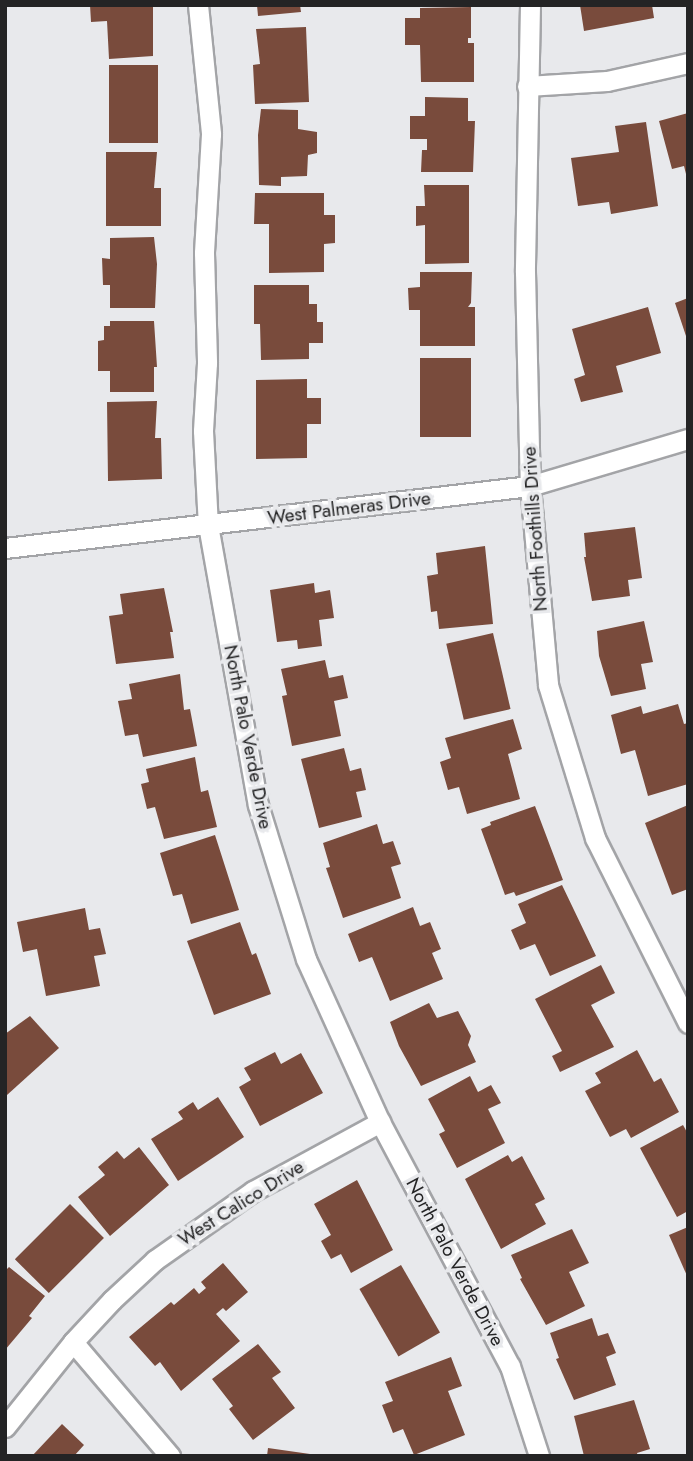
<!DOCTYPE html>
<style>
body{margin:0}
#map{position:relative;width:693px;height:1461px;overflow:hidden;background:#e8e9ec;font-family:Jost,sans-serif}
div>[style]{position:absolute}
.building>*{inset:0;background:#794b3c;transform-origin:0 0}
.roads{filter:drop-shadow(2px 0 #a3a4a7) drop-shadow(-2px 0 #a3a4a7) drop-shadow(0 2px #a3a4a7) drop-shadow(0 -2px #a3a4a7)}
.minor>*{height:19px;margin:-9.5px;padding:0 9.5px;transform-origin:9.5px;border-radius:9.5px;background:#fff}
span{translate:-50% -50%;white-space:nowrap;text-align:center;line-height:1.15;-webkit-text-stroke:7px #e8e9ec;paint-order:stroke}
.street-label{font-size:19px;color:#242425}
.frame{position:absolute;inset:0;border:7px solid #242425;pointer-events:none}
</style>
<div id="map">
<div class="building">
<div style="clip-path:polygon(90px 5px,153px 5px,153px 56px,109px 59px,107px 21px,91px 22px)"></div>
<div style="clip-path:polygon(257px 5px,300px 5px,301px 12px,258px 16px)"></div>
<div style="clip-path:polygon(580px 5px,652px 5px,654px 18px,584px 31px)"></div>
<div style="clip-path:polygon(471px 7px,471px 38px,468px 38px,468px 43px,474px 43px,474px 82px,421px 82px,420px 45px,405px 45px,405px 18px,420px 18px,420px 8px)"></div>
<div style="clip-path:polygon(306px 27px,309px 102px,255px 104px,253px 65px,260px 64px,256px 29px)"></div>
<div style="left:109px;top:65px;width:49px;height:78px"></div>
<div style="clip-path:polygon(425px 97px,468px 98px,468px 121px,475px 121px,473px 172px,421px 172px,422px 150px,427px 150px,427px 139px,410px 139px,410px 116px,425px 116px)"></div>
<div style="clip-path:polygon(261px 109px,298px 110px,298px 129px,317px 132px,317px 153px,308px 155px,307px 176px,281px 177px,281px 186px,259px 185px,258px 135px)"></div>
<div style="clip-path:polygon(688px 113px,688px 178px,687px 178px,684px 166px,672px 169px,659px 121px)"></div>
<div style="clip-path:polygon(646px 122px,658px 206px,611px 214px,609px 202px,578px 206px,571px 158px,619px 152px,615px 126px)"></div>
<div style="clip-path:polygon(106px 152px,157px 152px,154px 188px,161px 188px,161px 226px,106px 226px)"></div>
<div style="clip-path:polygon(424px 185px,469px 185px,469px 263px,425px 264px,425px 225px,416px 226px,416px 206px,425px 206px)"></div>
<div style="clip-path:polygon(255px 193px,324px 193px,324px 215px,335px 215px,335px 243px,324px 244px,324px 272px,269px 273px,269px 224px,254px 224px)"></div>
<div style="clip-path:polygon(154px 237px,157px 264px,155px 308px,110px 308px,110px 285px,103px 285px,102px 258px,110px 259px,110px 238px)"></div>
<div style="clip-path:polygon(420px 272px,472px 272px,471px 303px,468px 307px,475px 307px,475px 346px,420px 346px,420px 310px,409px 310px,408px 288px,420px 287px)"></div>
<div style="clip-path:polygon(254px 285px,309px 285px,309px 304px,317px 304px,317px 322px,323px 322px,323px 343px,309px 343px,309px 359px,261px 360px,260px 324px,254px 324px)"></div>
<div style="clip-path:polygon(688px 298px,688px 339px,687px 339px,675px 303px)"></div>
<div style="clip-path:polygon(648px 307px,661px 353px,616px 366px,623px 392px,581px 402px,574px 379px,585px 375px,572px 329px)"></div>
<div style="clip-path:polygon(110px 321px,154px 321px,157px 367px,154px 367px,154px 392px,110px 392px,110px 371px,98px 371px,98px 341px,104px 340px,104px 326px,110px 326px)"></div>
<div style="left:420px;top:358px;width:51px;height:79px"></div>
<div style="clip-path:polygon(307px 379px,307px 398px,321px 398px,321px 424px,307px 424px,307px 458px,256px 459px,256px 380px)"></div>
<div style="clip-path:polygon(157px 401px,155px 438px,161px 438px,162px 479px,108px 481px,107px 402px)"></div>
<div style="clip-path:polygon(635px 527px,642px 578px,628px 580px,630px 596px,592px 601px,584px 557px,586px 557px,584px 533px)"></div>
<div style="clip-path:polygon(485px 546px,493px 624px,439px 629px,437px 611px,431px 612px,427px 576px,438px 574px,436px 553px)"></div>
<div style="clip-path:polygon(314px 583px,315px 593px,330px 590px,334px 618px,319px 620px,322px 646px,298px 649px,297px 640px,277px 642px,270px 590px)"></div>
<div style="clip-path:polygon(164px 588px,173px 632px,170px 632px,174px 658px,116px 664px,109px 616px,123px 614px,120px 594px)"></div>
<div style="clip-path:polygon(644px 621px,653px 662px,641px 664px,646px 689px,611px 696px,599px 656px,597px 631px)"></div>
<div style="left:493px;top:633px;width:78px;height:48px;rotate:77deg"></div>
<div style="clip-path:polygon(325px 660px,329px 678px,343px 675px,348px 698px,334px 701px,341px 736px,292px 746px,282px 696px,287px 695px,281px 669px)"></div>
<div style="clip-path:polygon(180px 674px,184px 710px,190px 709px,197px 746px,143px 757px,138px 734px,125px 736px,118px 701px,132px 699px,129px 684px)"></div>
<div style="clip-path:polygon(678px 704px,684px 724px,688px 723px,688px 784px,648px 796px,635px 750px,621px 754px,611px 715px,641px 706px,643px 714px)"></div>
<div style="clip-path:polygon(513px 719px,522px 749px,508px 754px,520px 799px,467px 814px,459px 787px,448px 790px,440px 762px,451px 758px,445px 738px)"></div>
<div style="clip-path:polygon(344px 748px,350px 771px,361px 768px,366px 790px,356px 792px,362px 817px,319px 828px,301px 759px)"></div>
<div style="clip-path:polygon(195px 757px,201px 792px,208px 790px,217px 827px,164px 839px,155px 807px,147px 809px,141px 784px,149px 782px,146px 769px)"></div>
<div style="clip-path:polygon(688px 805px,688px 889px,672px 895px,645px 823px)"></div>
<div style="clip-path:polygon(535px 806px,563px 880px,516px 896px,514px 892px,505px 895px,481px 829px,491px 825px,490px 822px)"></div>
<div style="clip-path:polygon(377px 824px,383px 844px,393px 841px,401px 864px,391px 867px,401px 898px,343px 918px,326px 868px,330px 867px,323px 843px)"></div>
<div style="clip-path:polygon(215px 835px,239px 910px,191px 924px,182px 894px,173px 896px,160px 853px)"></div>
<div style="clip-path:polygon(562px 885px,596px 956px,550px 976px,535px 944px,520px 950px,511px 930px,526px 923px,518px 904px)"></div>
<div style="clip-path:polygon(413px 907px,420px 926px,430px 922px,441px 949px,432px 953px,443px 979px,390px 1001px,372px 957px,359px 962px,348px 934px)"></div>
<div style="clip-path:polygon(85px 908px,89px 930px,100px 928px,106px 954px,94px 956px,100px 986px,46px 996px,37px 949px,23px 952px,17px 922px)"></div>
<div style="clip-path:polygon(240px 922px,252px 955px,256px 953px,271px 994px,214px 1015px,187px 941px)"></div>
<div style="clip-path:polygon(601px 965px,615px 993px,591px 1005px,614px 1047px,560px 1072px,552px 1056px,562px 1051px,535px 999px)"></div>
<div style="clip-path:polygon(429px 1003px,437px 1018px,458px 1011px,471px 1036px,468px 1045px,476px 1062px,421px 1086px,399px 1046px,390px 1022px)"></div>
<div style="clip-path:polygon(30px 1016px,59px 1048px,7px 1095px,5px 1034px)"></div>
<div style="clip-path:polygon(637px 1050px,654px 1082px,661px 1078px,679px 1112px,631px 1138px,626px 1129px,610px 1137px,585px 1091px,601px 1083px,595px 1073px)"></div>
<div style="clip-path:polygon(275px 1052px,281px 1064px,301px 1053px,323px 1093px,260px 1126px,239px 1087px,251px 1080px,244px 1068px)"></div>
<div style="clip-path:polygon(470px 1076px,478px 1092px,491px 1085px,501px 1103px,488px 1109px,505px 1143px,457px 1168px,439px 1134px,445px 1131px,428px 1099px)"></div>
<div style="clip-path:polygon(218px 1097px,244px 1137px,178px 1181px,151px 1139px,183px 1119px,178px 1112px,193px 1102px,198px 1110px)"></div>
<div style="clip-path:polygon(683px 1125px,688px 1134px,688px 1211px,677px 1217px,640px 1148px)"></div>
<div style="clip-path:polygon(139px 1147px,169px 1185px,110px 1236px,78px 1197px,105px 1175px,98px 1167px,117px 1151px,124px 1159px)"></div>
<div style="clip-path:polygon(508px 1155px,512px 1162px,522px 1156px,545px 1199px,535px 1204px,546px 1224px,501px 1249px,465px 1179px)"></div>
<div style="clip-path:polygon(357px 1180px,393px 1250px,351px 1273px,341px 1254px,331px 1259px,321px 1241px,331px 1235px,314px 1204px)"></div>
<div style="left:70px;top:1204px;width:48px;height:78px;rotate:45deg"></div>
<div style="clip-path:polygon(688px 1227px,688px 1278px,669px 1235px)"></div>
<div style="clip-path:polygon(572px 1229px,589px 1263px,569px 1272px,585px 1306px,546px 1325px,520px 1279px,522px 1278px,511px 1255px)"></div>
<div style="clip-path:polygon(223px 1263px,248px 1292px,226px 1311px,223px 1308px,216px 1314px,240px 1341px,181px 1391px,160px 1362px,155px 1366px,129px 1337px,171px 1302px,174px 1305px,194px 1288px,199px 1294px,206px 1288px,201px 1282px)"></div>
<div style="left:401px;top:1265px;width:78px;height:48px;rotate:60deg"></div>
<div style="clip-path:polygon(9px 1267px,45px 1296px,29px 1316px,32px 1318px,5px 1350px,5px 1271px)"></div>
<div style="clip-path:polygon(592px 1318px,598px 1336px,608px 1333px,616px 1353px,606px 1357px,616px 1385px,574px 1400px,556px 1359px,559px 1358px,550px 1333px)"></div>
<div style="clip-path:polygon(258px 1344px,281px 1372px,272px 1378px,295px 1408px,253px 1440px,229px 1409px,233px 1406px,212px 1379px)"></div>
<div style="clip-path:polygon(451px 1357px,462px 1386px,448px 1391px,465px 1435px,414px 1455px,403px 1429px,393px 1433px,382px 1405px,393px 1401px,385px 1382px)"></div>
<div style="clip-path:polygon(634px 1400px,650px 1449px,637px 1453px,638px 1456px,584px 1456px,574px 1416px)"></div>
<div style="clip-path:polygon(62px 1424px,84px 1445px,74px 1456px,32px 1456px)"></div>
<div style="clip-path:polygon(268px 1448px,310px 1454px,309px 1456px,267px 1456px)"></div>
</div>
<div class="roads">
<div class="minor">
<div style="left:198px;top:5px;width:130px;rotate:84.2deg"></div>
<div style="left:211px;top:134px;width:119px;rotate:93.4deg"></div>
<div style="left:204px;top:253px;width:110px;rotate:88.4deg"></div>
<div style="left:207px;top:363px;width:68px;rotate:93.4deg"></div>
<div style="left:203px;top:431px;width:94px;rotate:87deg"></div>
<div style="left:208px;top:525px;width:284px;rotate:79.9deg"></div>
<div style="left:258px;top:805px;width:161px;rotate:72.7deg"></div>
<div style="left:306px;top:959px;width:179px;rotate:65.6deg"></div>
<div style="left:380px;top:1122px;width:276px;rotate:62deg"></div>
<div style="left:510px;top:1366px;width:95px;rotate:72.1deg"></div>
<div style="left:530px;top:5px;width:267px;rotate:91.1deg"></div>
<div style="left:525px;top:272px;width:214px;rotate:88.7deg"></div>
<div style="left:530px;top:486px;width:200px;rotate:84.8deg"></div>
<div style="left:548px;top:685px;width:160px;rotate:72.9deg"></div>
<div style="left:595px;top:838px;width:207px;rotate:63.3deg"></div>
<div style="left:527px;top:86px;width:80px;rotate:-3.6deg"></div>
<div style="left:607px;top:81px;width:83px;rotate:-12.5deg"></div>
<div style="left:5px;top:548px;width:529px;rotate:-6.74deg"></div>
<div style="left:530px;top:486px;width:165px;rotate:-16.6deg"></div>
<div style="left:73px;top:1342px;width:150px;rotate:49.6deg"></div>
<div style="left:5px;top:1427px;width:109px;rotate:-51.3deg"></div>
<div style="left:73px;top:1342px;width:57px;rotate:-47.1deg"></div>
<div style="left:112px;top:1300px;width:59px;rotate:-42.9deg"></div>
<div style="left:155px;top:1260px;width:120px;rotate:-35.1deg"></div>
<div style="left:253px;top:1191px;width:145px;rotate:-28.5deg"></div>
</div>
</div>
<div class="street-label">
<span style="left:349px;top:508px;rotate:-7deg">West Palmeras Drive</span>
<span style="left:535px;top:529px;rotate:-94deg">North Foothills Drive</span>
<span style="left:248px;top:737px;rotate:79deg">North Palo Verde Drive</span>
<span style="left:241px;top:1203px;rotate:-32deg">West Calico Drive</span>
<span style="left:455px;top:1262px;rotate:62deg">North Palo Verde Drive</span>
</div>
<div class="frame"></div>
</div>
